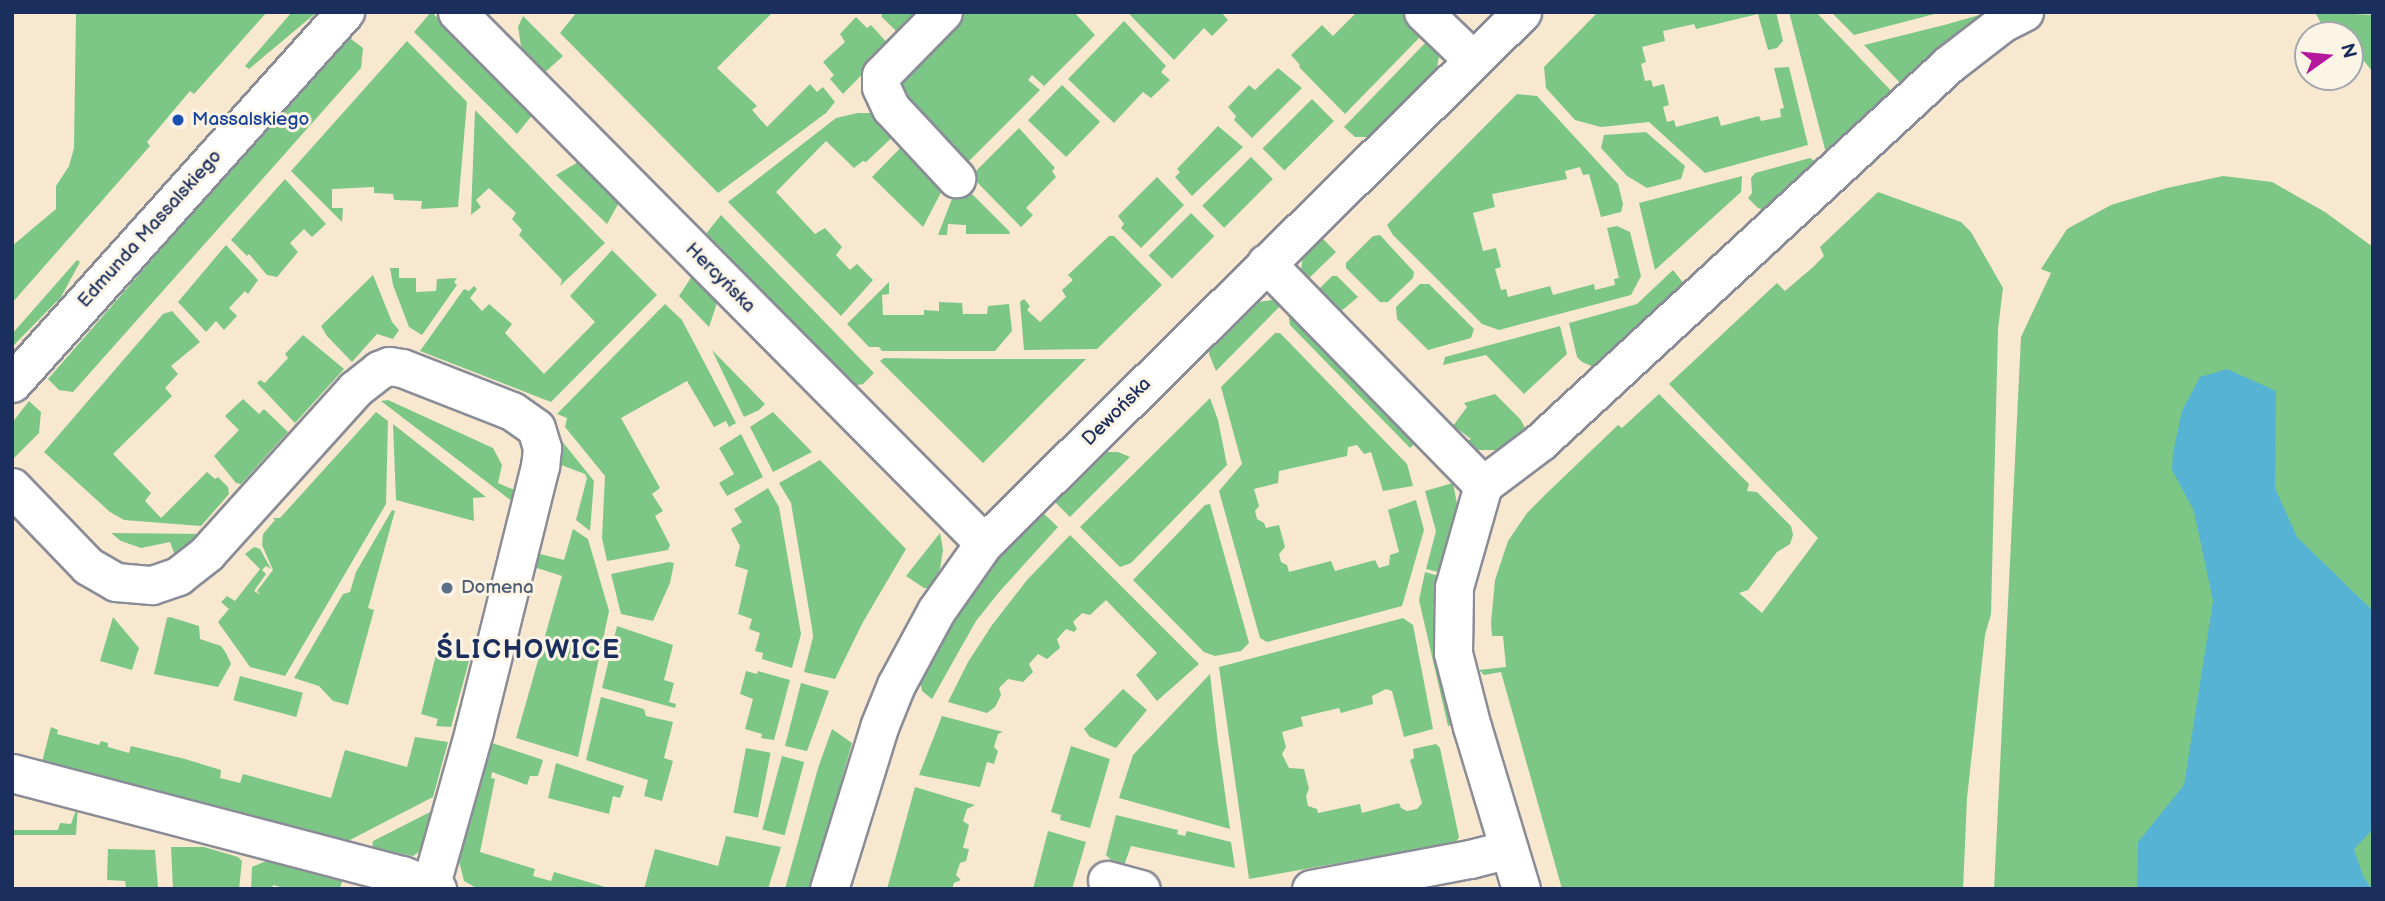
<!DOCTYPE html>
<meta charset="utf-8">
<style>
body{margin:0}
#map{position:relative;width:2385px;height:901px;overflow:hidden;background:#f8e8d0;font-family:"Balsamiq Sans",sans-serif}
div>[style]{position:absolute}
.green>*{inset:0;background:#7cc785;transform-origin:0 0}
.water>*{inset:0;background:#56b3d4}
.roads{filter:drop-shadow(2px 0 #8a8c97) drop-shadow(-2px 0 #8a8c97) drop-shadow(0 2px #8a8c97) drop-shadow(0 -2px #8a8c97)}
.minor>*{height:37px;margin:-18.5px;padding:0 18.5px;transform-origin:18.5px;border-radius:18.5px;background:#fff}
.dots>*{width:19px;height:19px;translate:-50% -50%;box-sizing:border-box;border:4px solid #fcf5e5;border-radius:50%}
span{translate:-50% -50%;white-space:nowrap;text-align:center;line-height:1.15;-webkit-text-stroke:6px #fcf5e5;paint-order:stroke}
.transit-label{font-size:19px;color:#164399}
.left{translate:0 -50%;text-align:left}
.street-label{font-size:19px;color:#1b2f5e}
.service-label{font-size:19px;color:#4e5e75}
.district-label{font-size:26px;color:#1b2f5e;font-weight:700;letter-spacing:2px}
.frame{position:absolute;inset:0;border:14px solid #1b2f5e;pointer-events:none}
.north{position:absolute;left:2294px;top:21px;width:70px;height:70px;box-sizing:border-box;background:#fcf5e5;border:2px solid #a2a6af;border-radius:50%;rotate:75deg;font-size:19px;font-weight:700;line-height:28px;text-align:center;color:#1b2f5e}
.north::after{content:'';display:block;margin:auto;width:24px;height:32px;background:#b5179e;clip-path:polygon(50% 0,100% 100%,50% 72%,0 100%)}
</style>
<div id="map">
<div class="green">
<div style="clip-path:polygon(76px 12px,267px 12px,194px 94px,190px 91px,147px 142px,150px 146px,12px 303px,12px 246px,56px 209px,56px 186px,69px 166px,74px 148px)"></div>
<div style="clip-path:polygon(292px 12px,317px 12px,249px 69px,245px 66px)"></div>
<div style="clip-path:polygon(431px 12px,458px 35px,534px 113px,517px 134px,414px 32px)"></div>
<div style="clip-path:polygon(577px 12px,773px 12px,717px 68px,757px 106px,752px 110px,767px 127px,810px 84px,817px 92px,823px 87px,835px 102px,826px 113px,718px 193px,560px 33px)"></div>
<div style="clip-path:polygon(884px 12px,924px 12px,901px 36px,881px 16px)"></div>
<div style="clip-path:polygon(962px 12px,1074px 12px,1095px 35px,1044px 86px,1032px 75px,1028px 80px,1040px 90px,966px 164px,916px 112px,901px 90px,902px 78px,913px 62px)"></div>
<div style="clip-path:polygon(1132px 12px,1221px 12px,1228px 20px,1212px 36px,1204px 28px,1174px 60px,1130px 15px)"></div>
<div style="clip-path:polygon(1357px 12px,1404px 12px,1421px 30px,1420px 37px,1345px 114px,1299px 67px,1300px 65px,1291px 55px,1322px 25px,1333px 36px)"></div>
<div style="clip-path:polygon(1598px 12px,1776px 12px,1783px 41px,1777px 48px,1768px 50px,1758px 14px,1696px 29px,1694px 24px,1663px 31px,1665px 41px,1642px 47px,1646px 62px,1641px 64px,1645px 81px,1651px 80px,1653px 87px,1664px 84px,1669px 105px,1663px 107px,1667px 122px,1674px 120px,1676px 127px,1718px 116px,1721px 126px,1759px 116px,1761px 121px,1781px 117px,1780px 109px,1784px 108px,1774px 68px,1789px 67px,1808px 145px,1705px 173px,1649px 122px,1601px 127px,1575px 120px,1546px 88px,1544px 67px)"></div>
<div style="clip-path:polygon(1789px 12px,1816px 12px,1897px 97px,1827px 157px)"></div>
<div style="clip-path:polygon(1831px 12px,1942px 12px,1854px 35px)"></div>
<div style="clip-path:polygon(2315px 12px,2373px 15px,2373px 72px,2350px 44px,2350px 35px,2342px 35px,2340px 29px,2332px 34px,2323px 27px)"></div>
<div style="clip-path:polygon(1986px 13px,1905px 88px,1864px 45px,1948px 24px)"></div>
<div style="clip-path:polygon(523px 16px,563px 56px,543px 74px,521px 46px,518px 27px)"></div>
<div style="clip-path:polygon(856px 17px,867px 28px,871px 25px,890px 46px,843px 94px,830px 79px,834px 75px,823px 62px,845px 42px,840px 34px)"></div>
<div style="clip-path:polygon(1124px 21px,1166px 66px,1161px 72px,1170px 80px,1151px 98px,1143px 92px,1114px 123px,1068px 79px)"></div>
<div style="clip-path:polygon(347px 36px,363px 48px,361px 68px,73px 392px,59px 390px,48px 379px)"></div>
<div style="clip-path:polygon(1429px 39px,1439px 57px,1437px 67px,1367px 137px,1355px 137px,1344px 127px)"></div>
<div style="clip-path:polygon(407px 41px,467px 102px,458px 207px,421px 209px,422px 201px,394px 200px,393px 194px,374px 193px,374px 187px,332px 189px,332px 208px,343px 208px,342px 222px,291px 171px)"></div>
<div style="clip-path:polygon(1278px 68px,1302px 88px,1252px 138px,1234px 120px,1236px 116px,1228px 107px,1249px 85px,1255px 90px)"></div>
<div style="left:1062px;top:85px;width:53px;height:49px;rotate:44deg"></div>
<div style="clip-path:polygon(1517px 94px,1537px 96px,1618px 184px,1623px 204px,1621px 212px,1601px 217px,1589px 174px,1583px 175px,1580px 167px,1565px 171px,1567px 179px,1492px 194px,1495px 207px,1473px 213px,1483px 251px,1496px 248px,1501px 267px,1495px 269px,1501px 290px,1506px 289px,1508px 297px,1550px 286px,1553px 295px,1594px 284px,1595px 290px,1615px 285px,1614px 279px,1619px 278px,1607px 228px,1617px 226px,1630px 232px,1641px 276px,1631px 295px,1499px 330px,1482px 324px,1393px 235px,1387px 225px)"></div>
<div style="left:1312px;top:99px;width:31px;height:70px;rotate:45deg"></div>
<div style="clip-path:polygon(475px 110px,605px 243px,560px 286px,562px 280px,519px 235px,522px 230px,512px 219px,516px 213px,489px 188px,476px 200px,481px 207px,471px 215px)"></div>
<div style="clip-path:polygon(858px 113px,875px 113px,900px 130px,866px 162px,863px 161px,854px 168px,826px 141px,776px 192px,815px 234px,825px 228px,842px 247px,836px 255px,850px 270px,857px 264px,873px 280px,841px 316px,728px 202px,836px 118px)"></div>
<div style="clip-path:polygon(1218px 126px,1243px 147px,1192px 196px,1175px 177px,1180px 172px,1177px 169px)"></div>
<div style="clip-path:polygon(1019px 128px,1055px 168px,1052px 171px,1056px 177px,1026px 208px,1033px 215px,1021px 227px,971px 176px)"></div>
<div style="clip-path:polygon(1646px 132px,1685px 166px,1681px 179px,1647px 188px,1627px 176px,1601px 148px,1604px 135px)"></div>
<div style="clip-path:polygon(908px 140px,947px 181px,923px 227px,872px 177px)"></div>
<div style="left:1251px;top:157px;width:31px;height:69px;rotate:45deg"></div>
<div style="clip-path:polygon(1810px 158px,1816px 162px,1768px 211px,1758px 208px,1748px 198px,1752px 193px,1751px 178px,1755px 173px)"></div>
<div style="clip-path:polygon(580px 161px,621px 199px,607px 224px,556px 175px)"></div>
<div style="clip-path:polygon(1742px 176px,1741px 192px,1655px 270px,1639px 203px)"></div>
<div style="clip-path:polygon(2223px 176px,2272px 182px,2325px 212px,2373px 247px,2373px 889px,1994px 889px,2021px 337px,2051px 273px,2041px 269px,2067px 229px,2111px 205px,2167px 188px)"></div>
<div style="clip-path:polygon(1157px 177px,1184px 205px,1141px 248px,1121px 228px,1124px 224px,1118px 216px)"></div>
<div style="clip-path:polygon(285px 179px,326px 224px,312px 237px,304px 229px,290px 243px,298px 252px,277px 277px,267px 275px,249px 254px,247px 256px,231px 240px)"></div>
<div style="clip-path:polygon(962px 184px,1009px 231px,1010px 234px,966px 234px,966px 225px,948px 224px,947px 235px,938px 235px,955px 191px)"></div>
<div style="clip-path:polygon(1878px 192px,1961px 222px,1971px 232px,2003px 288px,1998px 329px,1991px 614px,1985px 635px,1967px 798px,1963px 889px,1562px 889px,1501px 672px,1484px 675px,1479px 670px,1506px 667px,1503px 636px,1492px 636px,1491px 623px,1495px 580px,1508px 541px,1527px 513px,1547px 493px,1618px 425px,1622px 428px,1659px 394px,1749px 484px,1747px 491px,1757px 492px,1791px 526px,1793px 535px,1790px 544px,1777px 552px,1748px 590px,1739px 593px,1762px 613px,1818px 538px,1669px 384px,1777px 283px,1785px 291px,1812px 268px,1824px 256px,1820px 247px)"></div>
<div style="left:1191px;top:213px;width:33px;height:60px;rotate:45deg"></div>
<div style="clip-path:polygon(721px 215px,874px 373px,863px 384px,852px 386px,844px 381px,705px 235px)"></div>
<div style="clip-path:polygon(1318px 234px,1336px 252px,1304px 283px,1301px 270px,1303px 255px)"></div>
<div style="clip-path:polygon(1380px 235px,1414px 272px,1413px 278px,1388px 302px,1380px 302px,1346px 268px,1346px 263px,1373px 236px)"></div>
<div style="clip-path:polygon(1109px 236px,1114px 236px,1162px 285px,1097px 349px,1024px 350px,1020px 302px,1024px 299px,1030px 306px,1027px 310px,1040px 322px,1066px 297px,1062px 290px,1073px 280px,1068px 275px)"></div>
<div style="clip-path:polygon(226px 245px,258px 280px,248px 294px,245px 291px,229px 308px,237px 316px,224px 330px,216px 321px,206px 332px,178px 302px)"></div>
<div style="clip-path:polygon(612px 250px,657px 295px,551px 402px,420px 351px,464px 289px,469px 291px,474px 286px,477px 289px,470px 298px,482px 311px,489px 304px,512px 324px,505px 333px,544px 374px,595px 322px,570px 296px)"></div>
<div style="clip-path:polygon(77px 260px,80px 262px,61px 297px,12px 347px,12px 334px)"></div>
<div style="clip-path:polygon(390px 268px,399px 268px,399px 278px,416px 278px,416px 292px,436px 291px,437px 279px,457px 278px,454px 282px,457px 285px,422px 335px,409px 327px,393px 285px)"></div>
<div style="clip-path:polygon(1673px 270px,1685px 285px,1596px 368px,1582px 362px,1577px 357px,1569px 323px,1637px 304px)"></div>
<div style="clip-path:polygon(694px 273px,719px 297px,709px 327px,679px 296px)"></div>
<div style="clip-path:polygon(373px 275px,392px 322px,399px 330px,393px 339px,377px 334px,352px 362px,327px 336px,321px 326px)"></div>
<div style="clip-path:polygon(1332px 276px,1337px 276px,1358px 297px,1339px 313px,1314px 294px)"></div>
<div style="clip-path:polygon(889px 282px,889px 294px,882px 295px,883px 315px,924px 315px,924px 310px,939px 311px,939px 302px,962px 303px,963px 314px,987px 314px,988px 306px,1009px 304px,1012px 331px,995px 351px,882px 351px,879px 347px,869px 347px,847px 324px)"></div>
<div style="clip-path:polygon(1420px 284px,1429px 284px,1474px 329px,1471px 338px,1428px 350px,1397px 319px,1396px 307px)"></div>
<div style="clip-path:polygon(1272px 300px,1283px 303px,1216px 371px,1209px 354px,1210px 342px,1252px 303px)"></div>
<div style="clip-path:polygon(665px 304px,682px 320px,736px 423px,729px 427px,726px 421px,714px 427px,687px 381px,621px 418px,660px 488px,652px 494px,663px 511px,655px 516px,670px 545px,668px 550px,607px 561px,602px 538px,605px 476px,565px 427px,567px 418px,557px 414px)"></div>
<div style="clip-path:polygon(172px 311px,200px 342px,171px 366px,178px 374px,165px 388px,172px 396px,113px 454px,151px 493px,145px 501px,161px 518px,207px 472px,215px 479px,218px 477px,228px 487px,229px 494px,201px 526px,124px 520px,110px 512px,44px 452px,163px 314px)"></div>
<div style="clip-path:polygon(1296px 313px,1419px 440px,1410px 448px,1290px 325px,1289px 318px)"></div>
<div style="clip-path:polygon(1560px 326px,1567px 354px,1524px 394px,1486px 355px,1443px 365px,1445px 357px)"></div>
<div style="clip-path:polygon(1275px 333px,1280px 333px,1407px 464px,1413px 486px,1383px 491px,1371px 452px,1364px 454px,1357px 445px,1348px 447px,1347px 456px,1279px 471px,1278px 483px,1254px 489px,1259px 506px,1255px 511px,1257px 519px,1264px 523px,1266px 528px,1279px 525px,1285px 547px,1279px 554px,1281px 562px,1287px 565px,1289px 572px,1331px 561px,1335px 571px,1375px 560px,1379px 568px,1389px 565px,1390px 555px,1399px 552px,1388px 510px,1416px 500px,1424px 530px,1402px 606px,1267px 642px,1260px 638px,1219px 491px,1242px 464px,1221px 387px)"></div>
<div style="clip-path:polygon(303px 335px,344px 369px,295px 423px,257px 383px,260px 380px,265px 383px,288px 358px,285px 354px)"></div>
<div style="clip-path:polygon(712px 350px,765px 404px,759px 410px,744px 417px)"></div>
<div style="clip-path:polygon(884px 358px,947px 359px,1086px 359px,983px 463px,880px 361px)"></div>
<div style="clip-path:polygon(1495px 394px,1521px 420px,1526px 430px,1501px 450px,1474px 450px,1464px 442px,1471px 439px,1463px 433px,1456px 428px,1458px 436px,1450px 430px,1467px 407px,1464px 403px)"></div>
<div style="clip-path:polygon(1210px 398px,1218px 420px,1227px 465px,1131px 563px,1120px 567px,1080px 527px)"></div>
<div style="clip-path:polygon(243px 399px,259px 414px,264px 409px,288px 432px,241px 484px,236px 483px,214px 456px,239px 430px,225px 416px)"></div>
<div style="clip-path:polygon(388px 400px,493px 448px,502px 465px,498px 483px,521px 493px,517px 505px,381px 401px)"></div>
<div style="clip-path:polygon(29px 401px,41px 412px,39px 433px,12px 460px,12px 423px)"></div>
<div style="clip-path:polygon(376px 412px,388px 421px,386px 504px,285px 676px,250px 667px,218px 622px,229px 609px,221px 602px,227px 596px,235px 601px,260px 569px,245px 554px,254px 547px,260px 549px,271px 569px,266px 566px,262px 570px,266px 574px,254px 591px,261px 595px,257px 591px,273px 570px,262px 545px,263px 534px,275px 520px,273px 518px,280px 518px)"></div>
<div style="clip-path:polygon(773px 412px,812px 452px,773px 472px,750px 427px)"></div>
<div style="clip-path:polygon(393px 424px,486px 497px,473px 498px,474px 521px,396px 500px)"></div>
<div style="clip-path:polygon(741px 434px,763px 477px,727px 496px,719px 483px,734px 474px,719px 448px)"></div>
<div style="clip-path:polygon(561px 440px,594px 481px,590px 531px,576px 520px,587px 478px,585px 474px,556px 463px)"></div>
<div style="clip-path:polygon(1103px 452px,1118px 452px,1130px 457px,1070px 517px,1054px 501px)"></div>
<div style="clip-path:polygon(820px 460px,906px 549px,863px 622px,835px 679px,804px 672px,813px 637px,812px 628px,791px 503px,779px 483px)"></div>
<div style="clip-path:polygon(1453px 483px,1459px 514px,1442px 573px,1426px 569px,1436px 531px,1425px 491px)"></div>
<div style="clip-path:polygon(768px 488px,779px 507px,801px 634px,792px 668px,762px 659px,763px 653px,755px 651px,760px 633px,749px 629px,752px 619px,738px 614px,748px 570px,735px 566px,740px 546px,731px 529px,742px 522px,734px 509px)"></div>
<div style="clip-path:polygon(1210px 504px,1249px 643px,1241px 651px,1215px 656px,1204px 652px,1133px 580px,1205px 505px)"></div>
<div style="clip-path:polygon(392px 510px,395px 511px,368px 608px,374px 610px,348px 705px,345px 704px,333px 701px,319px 686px,294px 678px,343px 594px,350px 592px,356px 572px)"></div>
<div style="clip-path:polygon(1042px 512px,1058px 527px,1000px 591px,976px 621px,932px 699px,922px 691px,920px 680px,948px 625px,1000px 556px)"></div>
<div style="clip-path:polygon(573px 529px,588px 539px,609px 611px,578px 757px,516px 738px,562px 576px,537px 568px,534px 564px,536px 553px,564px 560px)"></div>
<div style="clip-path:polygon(111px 533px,205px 534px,178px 563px,170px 542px,141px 548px,121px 541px)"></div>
<div style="clip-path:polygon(940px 533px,943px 550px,940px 569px,929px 588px,924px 588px,906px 576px)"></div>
<div style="clip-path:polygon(1070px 535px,1199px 664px,1157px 701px,1136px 675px,1157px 653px,1106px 600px,1090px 615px,1082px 613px,1073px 622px,1077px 629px,1074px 632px,1066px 629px,1057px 639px,1060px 648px,1047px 659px,1038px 654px,1029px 664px,1033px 672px,1023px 682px,1008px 679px,999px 688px,1001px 695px,995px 707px,987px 713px,948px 702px,968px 662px,992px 625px,1027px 580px)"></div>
<div style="clip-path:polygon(669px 562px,674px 563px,670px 583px,653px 621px,621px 614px,611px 574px)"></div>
<div style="clip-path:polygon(1425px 572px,1442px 577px,1439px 599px,1433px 605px,1435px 660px,1452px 725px,1448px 726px,1419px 600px)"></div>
<div style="clip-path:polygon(113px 617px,139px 648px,132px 670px,100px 661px)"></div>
<div style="clip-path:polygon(170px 617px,199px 626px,200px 639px,221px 646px,226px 653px,231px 664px,218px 687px,154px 674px,167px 618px)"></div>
<div style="clip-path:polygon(1403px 618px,1413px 625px,1433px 729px,1404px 737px,1392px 691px,1386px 689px,1372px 696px,1373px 704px,1341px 713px,1339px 708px,1301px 717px,1303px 726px,1282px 732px,1286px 747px,1282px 754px,1289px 768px,1304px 769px,1309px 789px,1306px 796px,1308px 806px,1317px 809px,1318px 813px,1360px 804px,1362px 813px,1399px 803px,1401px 808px,1407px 811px,1417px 809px,1422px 803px,1410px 760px,1414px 758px,1413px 749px,1436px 744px,1440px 748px,1459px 837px,1456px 842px,1249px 879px,1219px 667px)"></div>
<div style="clip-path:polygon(617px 626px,673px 645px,664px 680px,674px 683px,669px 702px,676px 704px,675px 708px,602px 688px)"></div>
<div style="clip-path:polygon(436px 655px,454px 661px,455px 658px,469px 661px,451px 727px,436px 726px,438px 719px,421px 714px)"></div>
<div style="clip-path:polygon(746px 671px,757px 674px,758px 671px,790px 680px,774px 740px,761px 738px,762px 734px,745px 729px,753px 699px,740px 694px)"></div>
<div style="clip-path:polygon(1210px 674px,1218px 744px,1230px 829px,1119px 798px,1133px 755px)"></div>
<div style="left:240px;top:676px;width:65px;height:25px;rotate:15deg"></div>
<div style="clip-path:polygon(801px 683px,829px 691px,807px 751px,785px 746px)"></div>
<div style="clip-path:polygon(1123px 689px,1147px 710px,1116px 748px,1090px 737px,1084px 729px)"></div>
<div style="clip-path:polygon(601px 697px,644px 709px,646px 716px,673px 722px,664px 758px,673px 761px,662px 801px,644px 796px,648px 780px,586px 760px)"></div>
<div style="clip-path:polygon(942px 716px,1003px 732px,998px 734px,994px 747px,998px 751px,994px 764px,987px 762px,980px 787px,919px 775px)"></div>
<div style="clip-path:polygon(51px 727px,58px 730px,57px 734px,99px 745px,101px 741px,108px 743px,108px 747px,129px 753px,131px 746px,185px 759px,221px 770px,220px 778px,240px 783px,243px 774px,331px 798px,345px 750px,407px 767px,415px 737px,448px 742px,433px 797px,348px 841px,42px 762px)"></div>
<div style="clip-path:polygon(832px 729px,852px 743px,811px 889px,785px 889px,818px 768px)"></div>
<div style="clip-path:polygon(489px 742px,543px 760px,538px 776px,530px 776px,527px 785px,492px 772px,491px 778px,495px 779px,480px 852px,535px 869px,533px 876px,551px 881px,554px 872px,612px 889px,478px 889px,464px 881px,458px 857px)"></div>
<div style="clip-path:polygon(1071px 746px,1110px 759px,1090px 828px,1060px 820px,1061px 815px,1051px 812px)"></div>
<div style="left:746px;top:748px;width:25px;height:66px;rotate:11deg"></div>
<div style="left:782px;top:756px;width:23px;height:76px;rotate:15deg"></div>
<div style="clip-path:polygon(556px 763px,624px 786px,620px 798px,613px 796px,609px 814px,548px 798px)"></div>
<div style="clip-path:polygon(915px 787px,975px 805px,967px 809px,963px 821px,969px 825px,963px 848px,969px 849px,966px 861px,960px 863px,956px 875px,961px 880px,954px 883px,952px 889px,887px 889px)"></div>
<div style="clip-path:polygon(78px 805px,76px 835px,12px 835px,12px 830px,58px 830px,60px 823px,71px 824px)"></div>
<div style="clip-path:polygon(436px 809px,426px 847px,413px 856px,372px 848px,373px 841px)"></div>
<div style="clip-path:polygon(1116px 815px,1178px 830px,1177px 834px,1185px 836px,1187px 831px,1231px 842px,1235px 868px,1131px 846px,1122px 871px,1106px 855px)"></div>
<div style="clip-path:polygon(1048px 831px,1086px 842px,1072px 889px,1033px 889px)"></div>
<div style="clip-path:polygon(726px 836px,781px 847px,768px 889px,644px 889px,655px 849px,718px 866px)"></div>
<div style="clip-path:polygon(171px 847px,204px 847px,238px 857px,242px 861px,239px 889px,173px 889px)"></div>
<div style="clip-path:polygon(108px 849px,155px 850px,158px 887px,126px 887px,125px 881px,107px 880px)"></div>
<div style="clip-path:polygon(266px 861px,336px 880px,343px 879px,340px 888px,288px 889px,273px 885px,272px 889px,251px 889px,252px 867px)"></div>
</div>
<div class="water">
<div style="clip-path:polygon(2227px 369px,2276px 391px,2275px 488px,2297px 537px,2373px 611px,2373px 829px,2354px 849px,2363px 876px,2372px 889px,2137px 889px,2138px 842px,2184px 785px,2213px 601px,2194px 511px,2172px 470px,2173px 453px,2182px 411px,2200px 377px)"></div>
</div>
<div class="roads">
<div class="minor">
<div style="left:457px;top:12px;width:748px;rotate:45.22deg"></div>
<div style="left:943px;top:12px;width:88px;rotate:134.5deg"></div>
<div style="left:881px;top:75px;width:12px;rotate:90deg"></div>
<div style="left:881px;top:87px;width:23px;rotate:65deg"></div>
<div style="left:891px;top:108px;width:96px;rotate:47.1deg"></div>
<div style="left:1423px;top:12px;width:69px;rotate:43.8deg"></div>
<div style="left:1266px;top:263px;width:310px;rotate:45.7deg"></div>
<div style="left:12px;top:383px;width:499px;rotate:-48.1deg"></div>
<div style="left:12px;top:487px;width:110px;rotate:46.1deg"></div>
<div style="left:88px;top:566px;width:32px;rotate:30deg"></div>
<div style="left:116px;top:582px;width:36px;rotate:5deg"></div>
<div style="left:152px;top:585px;width:28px;rotate:-19deg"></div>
<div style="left:178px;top:576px;width:37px;rotate:-38deg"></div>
<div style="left:207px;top:553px;width:221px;rotate:-47.9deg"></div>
<div style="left:355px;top:389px;width:31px;rotate:-38deg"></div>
<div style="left:379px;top:370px;width:11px;rotate:-22deg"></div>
<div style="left:389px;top:366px;width:13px;rotate:9deg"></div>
<div style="left:402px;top:368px;width:118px;rotate:21.4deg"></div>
<div style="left:512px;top:411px;width:29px;rotate:35deg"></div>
<div style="left:536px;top:428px;width:21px;rotate:73deg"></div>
<div style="left:542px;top:448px;width:18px;rotate:96deg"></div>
<div style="left:540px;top:466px;width:273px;rotate:104deg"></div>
<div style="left:474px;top:731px;width:159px;rotate:105.7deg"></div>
<div style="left:12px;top:773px;width:403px;rotate:14.7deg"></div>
<div style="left:402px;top:875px;width:38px;rotate:22deg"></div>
<div style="left:1107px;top:880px;width:35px;rotate:15deg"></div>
<div style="left:829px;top:889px;width:170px;rotate:-72.8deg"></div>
<div style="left:879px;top:727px;width:45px;rotate:-68deg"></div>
<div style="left:896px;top:685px;width:84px;rotate:-61.6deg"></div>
<div style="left:936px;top:611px;width:83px;rotate:-54.8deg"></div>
<div style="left:984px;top:543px;width:756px;rotate:-44.62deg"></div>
<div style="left:1311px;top:889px;width:162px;rotate:-10.7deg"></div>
<div style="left:1470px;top:859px;width:40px;rotate:-14.4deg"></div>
<div style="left:1521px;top:889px;width:169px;rotate:-106.8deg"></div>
<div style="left:1472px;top:727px;width:76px;rotate:-104.4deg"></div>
<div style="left:1453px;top:653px;width:66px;rotate:-89.1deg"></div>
<div style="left:1454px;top:587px;width:106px;rotate:-74.1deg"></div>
<div style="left:1483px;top:485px;width:71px;rotate:-37deg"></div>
<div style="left:1540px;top:442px;width:557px;rotate:-42.74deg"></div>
<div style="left:1949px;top:64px;width:67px;rotate:-37.7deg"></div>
<div style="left:2002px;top:23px;width:25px;rotate:-27deg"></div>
</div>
</div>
<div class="dots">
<div style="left:178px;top:120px;background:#1a4fb4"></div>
<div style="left:447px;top:588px;background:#5c6f8a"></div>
</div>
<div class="transit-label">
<span class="left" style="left:192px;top:120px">Massalskiego</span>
</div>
<div class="street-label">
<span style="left:150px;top:229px;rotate:-48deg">Edmunda Massalskiego</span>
<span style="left:720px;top:278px;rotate:45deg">Hercyńska</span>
<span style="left:1117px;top:412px;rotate:-45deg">Dewońska</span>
</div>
<div class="service-label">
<span class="left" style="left:461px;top:588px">Domena</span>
</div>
<div class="district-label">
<span style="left:529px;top:651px">ŚLICHOWICE</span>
</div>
<div class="frame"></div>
<div class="north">N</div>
</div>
